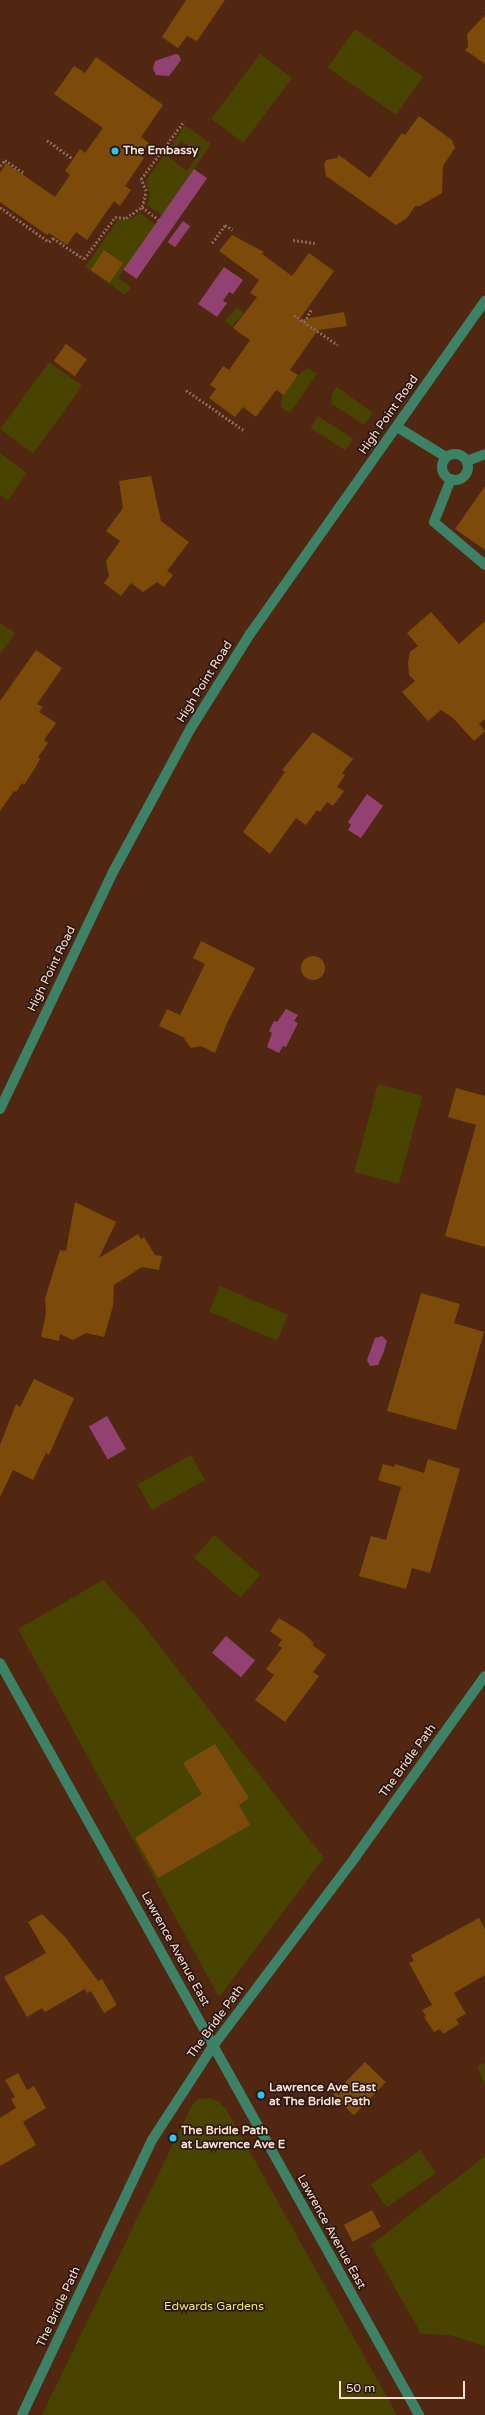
<!DOCTYPE html>
<style>
body{margin:0}
#map{position:relative;width:485px;height:2415px;overflow:hidden;background:#512712;font-family:"Varela Round",sans-serif}
div>[style]{position:absolute}
.green>*{inset:0;background:#484400;transform-origin:0 0}
.water>*{inset:0;background:#924272;transform-origin:0 0}
.building>*{inset:0;background:#7c4b09;transform-origin:0 0}
.round{border-radius:50%}
.path>*{height:2.5px;margin-top:-1.25px;transform-origin:0;background:repeating-linear-gradient(90deg,#8a6553 0 2px,transparent 0 4px)}
.minor>*{height:10px;margin:-5px;padding:0 5px;transform-origin:5px;border-radius:5px;background:#3c8267}
.minor>.ring{margin:-5px;padding:0;box-sizing:content-box;background:none;border:10px solid #3c8267;border-radius:50%}
.dots>*{width:11px;height:11px;translate:-50% -50%;box-sizing:border-box;border:2px solid #29160d;border-radius:50%}
span{translate:-50% -50%;white-space:nowrap;text-align:center;line-height:1.15;-webkit-text-stroke:3.5px #29160d;paint-order:stroke}
.poi-label{font-size:12px;color:#f9ddd1;font-weight:700}
.left{translate:0 -50%;text-align:left}
.street-label{font-size:12px;color:#f9ddd1}
.park-label{font-size:12px;color:#efe762}
.scale{position:absolute;left:339px;top:2381px;width:126px;height:18px;box-sizing:border-box;border:2px solid #f9ddd1;border-top:0;padding-left:5px;font-size:12px;line-height:14px;white-space:nowrap;color:#f9ddd1;-webkit-text-stroke:3px #29160d;paint-order:stroke}
</style>
<div id="map">
<div class="green">
<div style="left:355px;top:29px;width:83px;height:47px;rotate:35deg"></div>
<div style="left:260px;top:54px;width:40px;height:81px;rotate:37deg"></div>
<div style="clip-path:polygon(evenodd,185px 125px,211px 144px,162px 216px,147px 205px,150px 196px,146px 181px,185px 125px,181px 141px,199px 153px,187px 171px,169px 158px,181px 141px)"></div>
<div style="clip-path:polygon(evenodd,140px 213px,156px 225px,118px 278px,131px 287px,125px 295px,85px 267px,118px 220px,131px 219px,140px 213px,107px 251px,121px 261px,121px 265px,111px 280px,106px 280px,103px 252px,107px 251px)"></div>
<div style="left:237px;top:307px;width:9px;height:18px;rotate:41deg"></div>
<div style="left:49px;top:362px;width:41px;height:83px;rotate:36deg"></div>
<div style="clip-path:polygon(307px 368px,317px 374px,290px 413px,281px 407px,282px 395px,294px 379px)"></div>
<div style="clip-path:polygon(337px 387px,373px 413px,364px 425px,332px 404px,331px 395px)"></div>
<div style="left:318px;top:416px;width:42px;height:14px;rotate:33deg"></div>
<div style="clip-path:polygon(0 453px,27px 473px,8px 500px,0 495px)"></div>
<div style="clip-path:polygon(0 623px,15px 633px,0 654px)"></div>
<div style="left:378px;top:1084px;width:46px;height:91px;rotate:15deg"></div>
<div style="left:220px;top:1286px;width:74px;height:28px;rotate:23deg"></div>
<div style="left:191px;top:1455px;width:29px;height:61px;rotate:61deg"></div>
<div style="left:214px;top:1535px;width:61px;height:30px;rotate:41deg"></div>
<div style="clip-path:polygon(103px 1580px,137px 1617px,324px 1858px,219px 1997px,18px 1629px)"></div>
<div style="clip-path:polygon(485px 2063px,485px 2085px,477px 2066px)"></div>
<div style="clip-path:polygon(209px 2098px,218px 2101px,226px 2109px,397px 2415px,42px 2415px,191px 2107px,198px 2099px)"></div>
<div style="left:420px;top:2150px;width:28px;height:60px;rotate:55deg"></div>
<div style="clip-path:polygon(485px 2156px,485px 2346px,450px 2335px,421px 2334px,371px 2245px)"></div>
</div>
<div class="water">
<div style="clip-path:polygon(176px 54px,179px 55px,181px 60px,169px 76px,156px 75px,153px 69px,155px 61px)"></div>
<div style="left:194px;top:169px;width:16px;height:123px;rotate:35deg"></div>
<div style="left:183px;top:221px;width:9px;height:26px;rotate:36deg"></div>
<div style="clip-path:polygon(224px 267px,243px 280px,233px 294px,229px 292px,223px 301px,227px 303px,217px 317px,198px 304px)"></div>
<div style="clip-path:polygon(367px 794px,383px 806px,361px 838px,348px 830px,351px 825px,348px 822px)"></div>
<div style="clip-path:polygon(286px 1009px,298px 1015px,294px 1021px,298px 1023px,286px 1047px,283px 1046px,279px 1053px,267px 1047px,272px 1033px,269px 1031px,274px 1021px,277px 1022px)"></div>
<div style="clip-path:polygon(382px 1336px,387px 1341px,383px 1354px,378px 1365px,370px 1366px,367px 1360px,375px 1338px)"></div>
<div style="left:107px;top:1416px;width:38px;height:21px;rotate:60deg"></div>
<div style="left:226px;top:1636px;width:38px;height:22px;rotate:40deg"></div>
</div>
<div class="building">
<div style="clip-path:polygon(186px 0,225px 0,197px 41px,187px 36px,178px 48px,162px 37px)"></div>
<div style="clip-path:polygon(485px 15px,485px 64px,465px 50px,468px 47px,467px 34px)"></div>
<div style="clip-path:polygon(96px 57px,163px 105px,141px 137px,149px 143px,140px 155px,144px 158px,125px 186px,131px 190px,120px 206px,114px 201px,87px 240px,76px 232px,67px 245px,49px 233px,47px 235px,0 202px,0 173px,6px 163px,55px 197px,70px 175px,65px 171px,73px 159px,80px 149px,85px 153px,103px 128px,54px 94px,74px 66px,85px 73px)"></div>
<div style="clip-path:polygon(419px 116px,452px 140px,455px 148px,443px 166px,442px 193px,420px 206px,415px 206px,407px 218px,396px 225px,326px 176px,324px 165px,326px 160px,337px 158px,339px 155px,370px 178px,402px 133px,405px 135px)"></div>
<div style="clip-path:polygon(232px 235px,264px 252px,262px 254px,292px 276px,309px 253px,334px 271px,299px 320px,344px 312px,347px 326px,318px 330px,290px 370px,298px 375px,284px 395px,276px 390px,256px 417px,243px 407px,235px 417px,209px 398px,216px 389px,210px 385px,223px 366px,229px 370px,250px 340px,233px 328px,257px 297px,250px 293px,259px 280px,219px 251px)"></div>
<div style="left:104px;top:250px;width:23px;height:24px;rotate:34deg"></div>
<div style="left:66px;top:344px;width:26px;height:21px;rotate:36deg"></div>
<div style="clip-path:polygon(151px 476px,161px 521px,189px 542px,167px 571px,173px 575px,164px 587px,157px 582px,143px 592px,131px 583px,121px 596px,104px 583px,109px 576px,106px 561px,120px 541px,106px 531px,123px 508px,119px 481px)"></div>
<div style="clip-path:polygon(485px 486px,485px 550px,455px 529px)"></div>
<div style="clip-path:polygon(431px 612px,459px 644px,485px 621px,485px 719px,479px 724px,485px 731px,474px 741px,453px 718px,441px 710px,428px 721px,402px 692px,415px 681px,409px 675px,408px 662px,410px 652px,418px 646px,407px 633px)"></div>
<div style="clip-path:polygon(36px 650px,62px 668px,37px 704px,43px 707px,39px 712px,56px 723px,44px 740px,48px 743px,38px 757px,40px 759px,35px 768px,24px 785px,22px 783px,16px 792px,14px 791px,0 811px,0 701px)"></div>
<div style="clip-path:polygon(313px 732px,353px 759px,342px 773px,345px 775px,337px 787px,344px 791px,333px 806px,327px 802px,320px 812px,317px 810px,306px 825px,296px 818px,270px 854px,243px 832px,285px 772px,282px 770px)"></div>
<div style="clip-path:polygon(201px 941px,255px 968px,227px 1023px,215px 1053px,201px 1046px,191px 1048px,183px 1037px,159px 1026px,167px 1009px,180px 1015px,205px 964px,193px 958px)"></div>
<div class="round" style="left:301px;top:956px;width:24px;height:24px"></div>
<div style="clip-path:polygon(456px 1088px,485px 1096px,485px 1247px,445px 1236px,476px 1125px,448px 1117px)"></div>
<div style="clip-path:polygon(75px 1202px,116px 1222px,99px 1258px,138px 1234px,141px 1239px,144px 1237px,155px 1255px,162px 1256px,159px 1270px,142px 1267px,114px 1285px,113px 1306px,104px 1337px,86px 1333px,73px 1340px,60px 1334px,59px 1341px,41px 1337px,46px 1313px,45px 1299px,60px 1250px,66px 1251px)"></div>
<div style="clip-path:polygon(421px 1293px,460px 1304px,454px 1323px,484px 1332px,456px 1430px,387px 1411px)"></div>
<div style="clip-path:polygon(34px 1379px,74px 1398px,49px 1455px,46px 1453px,33px 1480px,13px 1470px,0 1497px,0 1445px,16px 1404px,20px 1407px)"></div>
<div style="clip-path:polygon(428px 1459px,460px 1469px,430px 1573px,412px 1568px,406px 1589px,359px 1576px,371px 1536px,386px 1540px,401px 1487px,378px 1480px,383px 1464px,394px 1467px,395px 1464px,424px 1473px)"></div>
<div style="clip-path:polygon(279px 1618px,303px 1633px,314px 1643px,312px 1645px,326px 1655px,313px 1672px,319px 1676px,285px 1722px,255px 1700px,274px 1675px,266px 1669px,282px 1648px,278px 1645px,282px 1640px,270px 1631px)"></div>
<div style="clip-path:polygon(215px 1744px,249px 1798px,239px 1805px,250px 1825px,158px 1878px,135px 1838px,202px 1794px,183px 1763px)"></div>
<div style="clip-path:polygon(42px 1914px,65px 1937px,98px 1981px,102px 1979px,117px 2005px,104px 2013px,91px 1991px,87px 1993px,85px 1989px,45px 2012px,42px 2008px,27px 2017px,4px 1977px,46px 1953px,28px 1922px)"></div>
<div style="clip-path:polygon(479px 1918px,485px 1929px,485px 1975px,454px 1993px,466px 2014px,456px 2019px,459px 2024px,443px 2034px,440px 2029px,434px 2032px,424px 2017px,426px 2016px,422px 2010px,432px 2005px,409px 1963px,414px 1961px,411px 1955px)"></div>
<div style="left:365px;top:2062px;width:29px;height:46px;rotate:44deg"></div>
<div style="clip-path:polygon(18px 2073px,27px 2090px,34px 2086px,46px 2108px,23px 2122px,36px 2145px,0 2166px,0 2118px,16px 2108px,11px 2099px,15px 2097px,5px 2080px)"></div>
<div style="left:372px;top:2210px;width:19px;height:32px;rotate:62deg"></div>
</div>
<div class="path">
<div style="left:47px;top:140px;width:32px;rotate:36deg"></div>
<div style="left:0;top:166px;width:8px;rotate:-50deg"></div>
<div style="left:5px;top:160px;width:23px;rotate:34deg"></div>
<div style="left:0;top:207px;width:60px;rotate:35.5deg"></div>
<div style="left:49px;top:242px;width:6px;rotate:-45deg"></div>
<div style="left:53px;top:238px;width:37px;rotate:34deg"></div>
<div style="left:84px;top:259px;width:52px;rotate:-53.6deg"></div>
<div style="left:115px;top:217px;width:11px;rotate:5deg"></div>
<div style="left:126px;top:218px;width:19px;rotate:-35deg"></div>
<div style="left:142px;top:207px;width:16px;rotate:-76deg"></div>
<div style="left:146px;top:191px;width:13px;rotate:-113deg"></div>
<div style="left:141px;top:179px;width:72px;rotate:-53.4deg"></div>
<div style="left:142px;top:207px;width:21px;rotate:37deg"></div>
<div style="left:293px;top:240px;width:22px;rotate:8deg"></div>
<div style="left:212px;top:243px;width:22px;rotate:-54deg"></div>
<div style="left:225px;top:225px;width:9px;rotate:32deg"></div>
<div style="left:294px;top:315px;width:53px;rotate:34.3deg"></div>
<div style="left:304px;top:322px;width:14px;rotate:-60deg"></div>
<div style="left:186px;top:390px;width:72px;rotate:34.8deg"></div>
</div>
<div class="minor">
<div style="left:397px;top:427px;width:57px;rotate:31.5deg"></div>
<div class="ring" style="left:442px;top:454px;width:16px;height:16px"></div>
<div style="left:467px;top:461px;width:19px;rotate:-21deg"></div>
<div style="left:451px;top:479px;width:46px;rotate:111.6deg"></div>
<div style="left:434px;top:522px;width:67px;rotate:40.1deg"></div>
<div style="left:0;top:1109px;width:263px;rotate:-64.5deg"></div>
<div style="left:113px;top:872px;width:164px;rotate:-61.6deg"></div>
<div style="left:191px;top:728px;width:111px;rotate:-57.9deg"></div>
<div style="left:250px;top:634px;width:408px;rotate:-54.8deg"></div>
<div style="left:0;top:1663px;width:861px;rotate:60.87deg"></div>
<div style="left:22px;top:2415px;width:304px;rotate:-64.7deg"></div>
<div style="left:152px;top:2140px;width:112px;rotate:-57deg"></div>
<div style="left:213px;top:2046px;width:238px;rotate:-53deg"></div>
<div style="left:356px;top:1856px;width:221px;rotate:-54.4deg"></div>
</div>
<div class="dots">
<div style="left:115px;top:151px;background:#20c9fd"></div>
<div style="left:261px;top:2095px;background:#20c9fd"></div>
<div style="left:173px;top:2138px;background:#20c9fd"></div>
</div>
<div class="poi-label">
<span class="left" style="left:123px;top:151px">The Embassy</span>
<span class="left" style="left:269px;top:2095px">Lawrence Ave East<br>at The Bridle Path</span>
<span class="left" style="left:181px;top:2138px">The Bridle Path<br>at Lawrence Ave E</span>
</div>
<div class="street-label">
<span style="left:389px;top:415px;rotate:-55deg">High Point Road</span>
<span style="left:205px;top:682px;rotate:-58deg">High Point Road</span>
<span style="left:52px;top:969px;rotate:-64deg">High Point Road</span>
<span style="left:408px;top:1761px;rotate:-54deg">The Bridle Path</span>
<span style="left:175px;top:1949px;rotate:61deg">Lawrence Avenue East</span>
<span style="left:216px;top:2022px;rotate:-54deg">The Bridle Path</span>
<span style="left:331px;top:2232px;rotate:61deg">Lawrence Avenue East</span>
<span style="left:59px;top:2307px;rotate:-65deg">The Bridle Path</span>
</div>
<div class="park-label">
<span style="left:214px;top:2307px">Edwards Gardens</span>
</div>
<div class="scale">50 m</div>
</div>
